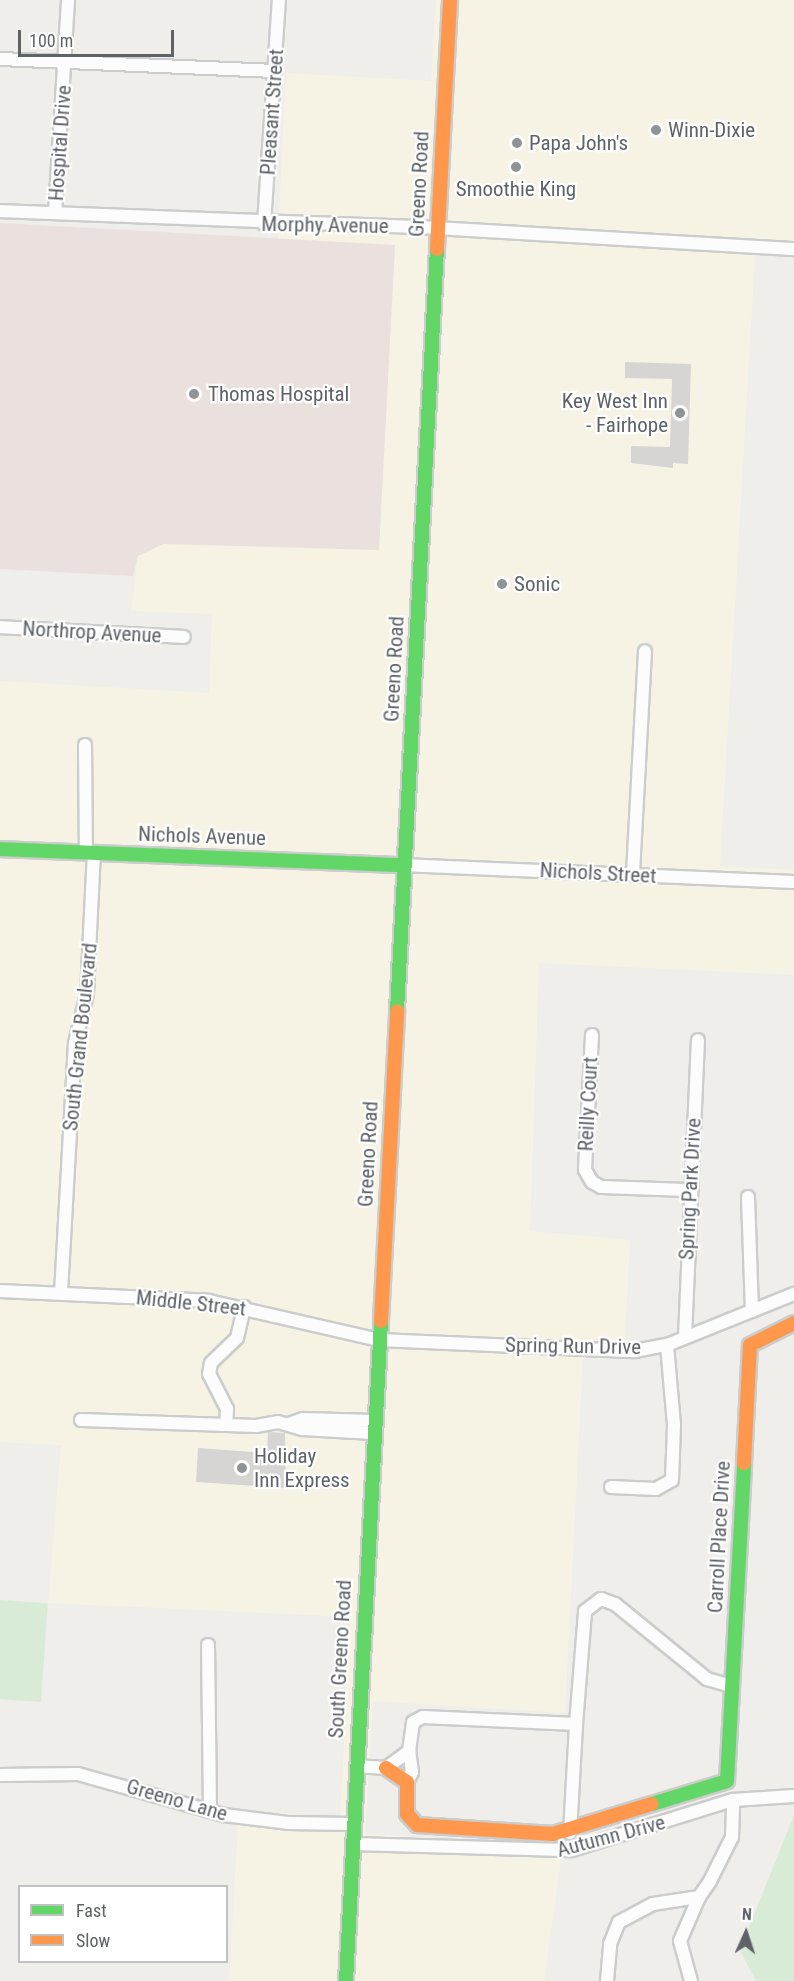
<!DOCTYPE html>
<style>
body{margin:0}
#map{position:relative;width:794px;height:1981px;overflow:hidden;background:#efeeea;font-family:"Roboto Condensed",sans-serif}
div>[style]{position:absolute}
.commercial>*{inset:0;background:#f7f3e4}
.medical>*{inset:0;background:#eae0de}
.green>*{inset:0;background:#d8ebd6;transform-origin:0 0}
.building>*{inset:0;background:#d6d5d3}
.roads{filter:drop-shadow(2px 0 #cbcccc) drop-shadow(-2px 0 #cbcccc) drop-shadow(0 2px #cbcccc) drop-shadow(0 -2px #cbcccc)}
.street>*{height:12px;margin:-6px;padding:0 6px;transform-origin:6px;border-radius:6px;background:#fdfcfc}
.fast>*{height:14px;margin:-7px;padding:0 7px;transform-origin:7px;border-radius:7px;background:#63d668}
.slow>*{height:14px;margin:-7px;padding:0 7px;transform-origin:7px;border-radius:7px;background:#ff974d}
.dots>*{width:16px;height:16px;translate:-50% -50%;box-sizing:border-box;border:3px solid #fff;border-radius:50%}
span{translate:-50% -50%;white-space:nowrap;text-align:center;line-height:1.15;-webkit-text-stroke:4.5px #fff;paint-order:stroke}
.street-label{font-size:21px;color:#5f6368}
.poi-label{font-size:21px;color:#5f6368}
.left{translate:0 -50%;text-align:left}
.right{translate:-100% -50%;text-align:right}
.legend{position:absolute;left:18px;top:1885px;width:210px;height:78px;box-sizing:border-box;background:#fff;border:2px solid #bfc1c3;margin:0;padding:8px 10px;list-style:none;font-size:18px;color:#5f6368}
.legend li{display:flex;align-items:center;gap:12px;height:30px}
.legend b{width:30px;border:2px solid #bfc1c3}
.north{position:absolute;left:716px;top:1903px;width:60px;height:60px;-webkit-text-stroke:4px #fff;paint-order:stroke;rotate:3deg;font-size:16px;font-weight:700;line-height:24px;text-align:center;color:#5f6368}
.north::after{content:'';display:block;margin:auto;width:21px;height:27px;background:#5f6368;clip-path:polygon(50% 0,100% 100%,50% 72%,0 100%)}
.scale{position:absolute;left:18px;top:30px;width:156px;height:27px;box-sizing:border-box;border:3px solid #5f6368;border-top:0;padding-left:8px;font-size:18px;line-height:21px;white-space:nowrap;color:#5f6368;-webkit-text-stroke:4px #fff;paint-order:stroke}
</style>
<div id="map">
<div class="commercial">
<div style="clip-path:polygon(436px 0,794px 0,794px 257px,755px 255px,720px 866px,794px 870px,794px 975px,539px 963px,530px 1231px,630px 1240px,624px 1355px,583px 1354px,565px 1713px,373px 1701px,365px 1834px,563px 1845px,544px 1981px,229px 1981px,239px 1810px,340px 1817px,351px 1617px,48px 1603px,61px 1445px,0 1442px,0 681px,209px 693px,212px 614px,131px 611px,138px 556px,163px 544px,198px 543px,379px 550px,395px 245px,278px 239px,286px 73px,431px 81px)"></div>
</div>
<div class="medical">
<div style="clip-path:polygon(0 223px,395px 245px,379px 550px,163px 544px,138px 556px,133px 576px,0 569px)"></div>
</div>
<div class="green">
<div style="left:0;top:1600px;width:48px;height:99px;rotate:4deg"></div>
<div style="clip-path:polygon(794px 1815px,794px 1981px,756px 1981px,741px 1953px,743px 1942px)"></div>
</div>
<div class="building">
<div style="clip-path:polygon(625px 362px,691px 364px,688px 464px,673px 463px,673px 468px,631px 463px,631px 446px,670px 447px,672px 379px,625px 378px)"></div>
<div style="clip-path:polygon(268px 1432px,285px 1433px,286px 1488px,196px 1482px,198px 1448px,267px 1453px)"></div>
</div>
<div class="roads">
<div class="street">
<div style="left:0;top:59px;width:275px;rotate:2.5deg"></div>
<div style="left:0;top:211px;width:437px;rotate:2.2deg"></div>
<div style="left:437px;top:228px;width:358px;rotate:3.4deg"></div>
<div style="left:55px;top:213px;width:213px;rotate:-86.5deg"></div>
<div style="left:264px;top:224px;width:225px;rotate:-86.2deg"></div>
<div style="left:0;top:627px;width:184px;rotate:3.1deg"></div>
<div style="left:85px;top:745px;width:107px;rotate:89.5deg"></div>
<div style="left:402px;top:865px;width:392px;rotate:2.5deg"></div>
<div style="left:633px;top:873px;width:222px;rotate:-86.9deg"></div>
<div style="left:592px;top:1035px;width:135px;rotate:93deg"></div>
<div style="left:585px;top:1170px;width:14px;rotate:60deg"></div>
<div style="left:592px;top:1182px;width:10px;rotate:29deg"></div>
<div style="left:601px;top:1187px;width:87px;rotate:2deg"></div>
<div style="left:748px;top:1197px;width:114px;rotate:88deg"></div>
<div style="left:0;top:1291px;width:209px;rotate:2.7deg"></div>
<div style="left:209px;top:1301px;width:174px;rotate:12.9deg"></div>
<div style="left:379px;top:1340px;width:256px;rotate:2.5deg"></div>
<div style="left:635px;top:1351px;width:33px;rotate:-11deg"></div>
<div style="left:667px;top:1345px;width:137px;rotate:-21.9deg"></div>
<div style="left:61px;top:1293px;width:250px;rotate:-86.8deg"></div>
<div style="left:75px;top:1043px;width:50px;rotate:-76.2deg"></div>
<div style="left:87px;top:994px;width:142px;rotate:-87.2deg"></div>
<div style="left:685px;top:1337px;width:297px;rotate:-87.5deg"></div>
<div style="left:81px;top:1420px;width:175px;rotate:2deg"></div>
<div style="left:256px;top:1426px;width:22px;rotate:-10deg"></div>
<div style="left:278px;top:1422px;width:26px;rotate:16deg"></div>
<div style="left:303px;top:1429px;width:70px;rotate:3.3deg"></div>
<div style="left:289px;top:1424px;width:15px;rotate:-20deg"></div>
<div style="left:303px;top:1419px;width:71px;rotate:1.6deg"></div>
<div style="left:226px;top:1425px;width:16px;rotate:-86deg"></div>
<div style="left:227px;top:1409px;width:39px;rotate:-117deg"></div>
<div style="left:209px;top:1374px;width:11px;rotate:-80deg"></div>
<div style="left:211px;top:1363px;width:36px;rotate:-44deg"></div>
<div style="left:237px;top:1338px;width:32px;rotate:-77deg"></div>
<div style="left:611px;top:1487px;width:45px;rotate:2.5deg"></div>
<div style="left:656px;top:1489px;width:18px;rotate:-29deg"></div>
<div style="left:672px;top:1480px;width:55px;rotate:-87.9deg"></div>
<div style="left:674px;top:1425px;width:80px;rotate:-95deg"></div>
<div style="left:208px;top:1645px;width:166px;rotate:89.3deg"></div>
<div style="left:356px;top:1766px;width:30px;rotate:4deg"></div>
<div style="left:386px;top:1768px;width:29px;rotate:-36deg"></div>
<div style="left:409px;top:1751px;width:29px;rotate:-82deg"></div>
<div style="left:413px;top:1722px;width:11px;rotate:-27deg"></div>
<div style="left:423px;top:1717px;width:153px;rotate:2.6deg"></div>
<div style="left:576px;top:1724px;width:113px;rotate:-85.4deg"></div>
<div style="left:585px;top:1611px;width:20px;rotate:-37deg"></div>
<div style="left:601px;top:1599px;width:15px;rotate:20deg"></div>
<div style="left:615px;top:1604px;width:119px;rotate:39.2deg"></div>
<div style="left:707px;top:1679px;width:26px;rotate:16deg"></div>
<div style="left:0;top:1775px;width:78px;rotate:-0.7deg"></div>
<div style="left:78px;top:1774px;width:152px;rotate:15.7deg"></div>
<div style="left:224px;top:1815px;width:64px;rotate:7.1deg"></div>
<div style="left:288px;top:1823px;width:66px;rotate:0.9deg"></div>
<div style="left:407px;top:1782px;width:11px;rotate:-63deg"></div>
<div style="left:412px;top:1772px;width:21px;rotate:-98deg"></div>
<div style="left:570px;top:1833px;width:109px;rotate:-86.8deg"></div>
<div style="left:352px;top:1844px;width:220px;rotate:1.6deg"></div>
<div style="left:572px;top:1850px;width:169px;rotate:-17.3deg"></div>
<div style="left:733px;top:1800px;width:61px;rotate:-3.8deg"></div>
<div style="left:607px;top:1981px;width:37px;rotate:-85deg"></div>
<div style="left:610px;top:1944px;width:24px;rotate:-68deg"></div>
<div style="left:619px;top:1922px;width:38px;rotate:-28deg"></div>
<div style="left:653px;top:1904px;width:47px;rotate:-8.7deg"></div>
<div style="left:699px;top:1897px;width:19px;rotate:-55deg"></div>
<div style="left:710px;top:1881px;width:49px;rotate:-63.4deg"></div>
<div style="left:732px;top:1837px;width:37px;rotate:-88deg"></div>
<div style="left:691px;top:1981px;width:41px;rotate:-105.4deg"></div>
<div style="left:680px;top:1941px;width:48px;rotate:-66.6deg"></div>
</div>
<div class="fast">
<div style="left:0;top:849px;width:402px;rotate:2.3deg"></div>
<div style="left:397px;top:1011px;width:763px;rotate:-87deg"></div>
<div style="left:652px;top:1804px;width:78px;rotate:-17deg"></div>
<div style="left:727px;top:1781px;width:318px;rotate:-86.9deg"></div>
<div style="left:346px;top:1981px;width:661px;rotate:-86.96deg"></div>
</div>
<div class="slow">
<div style="left:437px;top:249px;width:249px;rotate:-87deg"></div>
<div style="left:381px;top:1321px;width:310px;rotate:-87deg"></div>
<div style="left:744px;top:1463px;width:118px;rotate:-87.1deg"></div>
<div style="left:750px;top:1345px;width:49px;rotate:-26.6deg"></div>
<div style="left:386px;top:1768px;width:25px;rotate:34deg"></div>
<div style="left:407px;top:1782px;width:32px;rotate:90deg"></div>
<div style="left:407px;top:1814px;width:15px;rotate:48deg"></div>
<div style="left:417px;top:1825px;width:136px;rotate:3.8deg"></div>
<div style="left:553px;top:1834px;width:103px;rotate:-16.9deg"></div>
</div>
</div>
<div class="dots">
<div style="left:656px;top:130px;background:#919496"></div>
<div style="left:517px;top:143px;background:#919496"></div>
<div style="left:516px;top:167px;background:#919496"></div>
<div style="left:194px;top:394px;background:#919496"></div>
<div style="left:680px;top:413px;background:#919496"></div>
<div style="left:502px;top:584px;background:#919496"></div>
<div style="left:242px;top:1468px;background:#919496"></div>
</div>
<div class="street-label">
<span style="left:272px;top:112px;rotate:-86deg">Pleasant Street</span>
<span style="left:60px;top:143px;rotate:-86deg">Hospital Drive</span>
<span style="left:419px;top:184px;rotate:-87deg">Greeno Road</span>
<span style="left:325px;top:225px;rotate:1deg">Morphy Avenue</span>
<span style="left:92px;top:632px;rotate:3deg">Northrop Avenue</span>
<span style="left:394px;top:669px;rotate:-87deg">Greeno Road</span>
<span style="left:202px;top:836px;rotate:2deg">Nichols Avenue</span>
<span style="left:598px;top:873px;rotate:3deg">Nichols Street</span>
<span style="left:80px;top:1037px;rotate:-84deg">South Grand Boulevard</span>
<span style="left:588px;top:1104px;rotate:-87deg">Reilly Court</span>
<span style="left:368px;top:1154px;rotate:-87deg">Greeno Road</span>
<span style="left:690px;top:1189px;rotate:-87deg">Spring Park Drive</span>
<span style="left:191px;top:1303px;rotate:6deg">Middle Street</span>
<span style="left:573px;top:1346px;rotate:1deg">Spring Run Drive</span>
<span style="left:719px;top:1537px;rotate:-87deg">Carroll Place Drive</span>
<span style="left:340px;top:1659px;rotate:-87deg">South Greeno Road</span>
<span style="left:177px;top:1800px;rotate:16deg">Greeno Lane</span>
<span style="left:611px;top:1836px;rotate:-15deg">Autumn Drive</span>
</div>
<div class="poi-label">
<span class="left" style="left:668px;top:130px">Winn-Dixie</span>
<span class="left" style="left:529px;top:143px">Papa John's</span>
<span style="left:516px;top:189px">Smoothie King</span>
<span class="left" style="left:208px;top:394px">Thomas Hospital</span>
<span class="right" style="left:668px;top:413px">Key West Inn<br>- Fairhope</span>
<span class="left" style="left:514px;top:584px">Sonic</span>
<span class="left" style="left:254px;top:1468px">Holiday<br>Inn Express</span>
</div>
<ul class="legend">
<li><b style="height:8px;background:#63d668"></b>Fast</li>
<li><b style="height:8px;background:#ff974d"></b>Slow</li>
</ul>
<div class="north">N</div>
<div class="scale">100 m</div>
</div>
